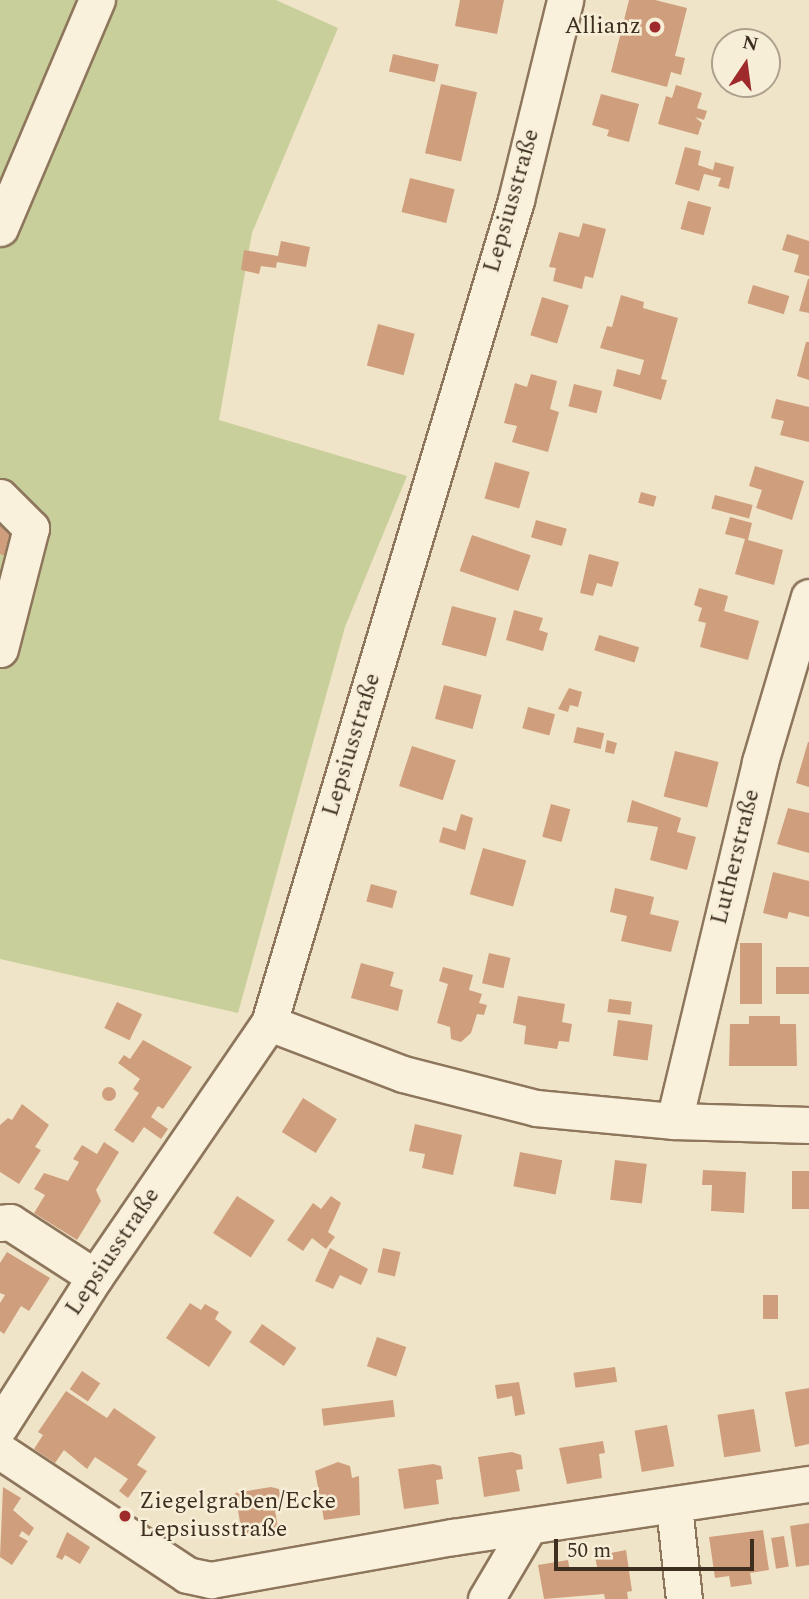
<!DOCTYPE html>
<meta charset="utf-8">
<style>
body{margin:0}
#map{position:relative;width:809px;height:1599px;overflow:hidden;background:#f0e4c8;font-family:Spectral,serif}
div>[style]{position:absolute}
.green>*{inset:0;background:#c9cf9b}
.building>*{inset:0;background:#cf9f7d;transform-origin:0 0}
.round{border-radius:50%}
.roads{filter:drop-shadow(2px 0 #8d765c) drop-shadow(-2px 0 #8d765c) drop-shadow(0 2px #8d765c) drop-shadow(0 -2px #8d765c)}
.minor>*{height:35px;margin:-17.5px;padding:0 17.5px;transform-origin:17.5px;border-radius:17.5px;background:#faf1dc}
.dots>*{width:19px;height:19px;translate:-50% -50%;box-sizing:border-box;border:4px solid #f7eed8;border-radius:50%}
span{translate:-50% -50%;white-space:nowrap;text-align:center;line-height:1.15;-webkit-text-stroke:5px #f7eed8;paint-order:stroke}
.poi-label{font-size:24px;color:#3d2e20}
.right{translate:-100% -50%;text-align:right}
.left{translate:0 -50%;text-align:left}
.street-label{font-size:24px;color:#3d2e20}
.north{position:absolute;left:711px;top:28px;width:70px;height:70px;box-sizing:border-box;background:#f7eed8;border:2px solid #ada18e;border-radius:50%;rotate:13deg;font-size:19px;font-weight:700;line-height:28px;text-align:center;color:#3d2e20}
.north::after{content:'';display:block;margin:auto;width:24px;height:32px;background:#9e2a2b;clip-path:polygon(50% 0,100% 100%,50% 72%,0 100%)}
.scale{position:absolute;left:554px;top:1539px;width:200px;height:32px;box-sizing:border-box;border:4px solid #3d2e20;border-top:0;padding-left:9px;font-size:21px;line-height:24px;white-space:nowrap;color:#3d2e20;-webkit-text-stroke:5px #f7eed8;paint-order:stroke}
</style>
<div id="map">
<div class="green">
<div style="clip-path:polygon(0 0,276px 0,338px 28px,252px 233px,219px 420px,407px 476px,345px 627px,238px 1013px,0 959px)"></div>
</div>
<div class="building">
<div style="clip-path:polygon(460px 0,504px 0,497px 34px,455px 26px)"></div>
<div style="clip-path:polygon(629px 0,655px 0,687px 8px,675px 56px,685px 58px,681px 75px,671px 72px,667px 87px,611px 72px)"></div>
<div style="left:393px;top:54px;width:47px;height:18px;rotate:13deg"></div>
<div style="left:441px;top:84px;width:37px;height:71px;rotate:13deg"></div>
<div style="clip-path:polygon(676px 85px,702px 93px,697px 108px,707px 111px,704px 120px,695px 117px,702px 123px,698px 135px,658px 124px,666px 96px,672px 98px)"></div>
<div style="clip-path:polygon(601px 94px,639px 104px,629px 142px,607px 136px,609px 130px,592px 125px)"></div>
<div style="clip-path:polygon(685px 147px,701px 151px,698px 165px,713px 170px,715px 162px,734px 167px,729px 189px,718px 186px,721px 178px,704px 174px,699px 191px,675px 184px)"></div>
<div style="left:410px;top:178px;width:46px;height:35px;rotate:14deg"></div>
<div style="left:688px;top:201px;width:24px;height:29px;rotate:15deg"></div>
<div style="clip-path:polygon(583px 223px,606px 229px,593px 278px,585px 276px,582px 289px,553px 281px,556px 268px,549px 267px,559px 232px,579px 237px)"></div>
<div style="clip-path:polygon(787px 234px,809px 241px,809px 276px,794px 272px,799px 255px,782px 250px)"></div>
<div style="clip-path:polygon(281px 241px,310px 247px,306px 267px,277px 262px,276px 268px,261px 266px,259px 274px,241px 270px,244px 250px,278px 256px)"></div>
<div style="clip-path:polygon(808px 279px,809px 279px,809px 313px,799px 311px)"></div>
<div style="left:753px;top:285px;width:38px;height:19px;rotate:17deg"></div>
<div style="clip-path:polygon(621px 295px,644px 302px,643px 308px,678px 318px,661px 379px,667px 380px,661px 400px,613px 386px,617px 369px,640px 375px,644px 360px,600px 348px,607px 326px,612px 327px)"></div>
<div style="left:542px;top:297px;width:28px;height:40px;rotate:17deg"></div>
<div style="left:378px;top:324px;width:38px;height:43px;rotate:15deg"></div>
<div style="clip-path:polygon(806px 342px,809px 342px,809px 380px,797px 376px)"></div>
<div style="clip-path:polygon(531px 374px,557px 381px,550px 409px,559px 412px,548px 452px,512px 442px,517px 426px,504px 423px,515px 383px,527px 387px)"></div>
<div style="left:574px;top:384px;width:29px;height:23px;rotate:14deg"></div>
<div style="clip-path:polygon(776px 399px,809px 407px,809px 442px,780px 435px,784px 421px,771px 418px)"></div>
<div style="left:495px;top:462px;width:36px;height:38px;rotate:16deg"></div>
<div style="clip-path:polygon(755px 466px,804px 481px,792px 520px,756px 508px,762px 490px,749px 486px)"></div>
<div style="left:641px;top:492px;width:16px;height:11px;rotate:15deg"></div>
<div style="left:715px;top:495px;width:39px;height:14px;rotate:15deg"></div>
<div style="clip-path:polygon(730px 517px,752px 523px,748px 540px,783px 550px,774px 585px,735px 574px,745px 539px,725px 534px)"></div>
<div style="left:536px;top:520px;width:32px;height:18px;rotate:16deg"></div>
<div style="clip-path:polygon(0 524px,16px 529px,8px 557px,0 554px)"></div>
<div style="left:472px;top:535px;width:62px;height:38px;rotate:19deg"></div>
<div style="clip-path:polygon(589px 554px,619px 562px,612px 587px,597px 583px,593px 596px,580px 593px)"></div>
<div style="clip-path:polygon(699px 588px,728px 596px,724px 611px,759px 621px,748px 660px,700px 647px,706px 623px,698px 621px,702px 608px,694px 605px)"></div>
<div style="left:452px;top:606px;width:46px;height:40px;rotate:15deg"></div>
<div style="clip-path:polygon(514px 610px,543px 618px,539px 630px,548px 633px,543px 651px,506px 640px)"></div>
<div style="left:599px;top:635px;width:42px;height:16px;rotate:17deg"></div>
<div style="left:444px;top:685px;width:39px;height:35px;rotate:15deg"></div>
<div style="clip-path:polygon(569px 688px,582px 692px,578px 707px,570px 705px,568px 712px,558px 709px)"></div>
<div style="left:528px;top:707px;width:28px;height:22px;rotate:15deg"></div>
<div style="left:577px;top:727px;width:28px;height:16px;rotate:13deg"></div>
<div style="clip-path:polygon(607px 740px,617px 743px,614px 754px,605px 752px)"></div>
<div style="clip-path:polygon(808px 742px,809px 742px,809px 787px,796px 783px)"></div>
<div style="left:412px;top:746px;width:46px;height:42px;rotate:18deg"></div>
<div style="left:675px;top:751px;width:45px;height:47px;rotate:14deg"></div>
<div style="clip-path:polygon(632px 800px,681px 818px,677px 832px,696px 837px,687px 870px,650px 860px,658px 827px,627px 822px)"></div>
<div style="left:551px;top:804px;width:20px;height:34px;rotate:15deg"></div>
<div style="clip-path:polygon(788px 808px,809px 813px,809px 853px,777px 844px)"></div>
<div style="clip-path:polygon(461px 814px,473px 818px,465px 850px,439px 842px,443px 827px,456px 831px)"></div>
<div style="left:483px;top:848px;width:45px;height:48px;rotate:16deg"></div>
<div style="clip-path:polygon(773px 872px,809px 881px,809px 917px,789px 912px,787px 919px,763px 913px)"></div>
<div style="left:371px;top:884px;width:27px;height:18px;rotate:15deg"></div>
<div style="clip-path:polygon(615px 888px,654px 897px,650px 914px,679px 921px,671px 952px,621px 941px,627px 916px,610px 912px)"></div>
<div style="left:740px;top:943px;width:22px;height:61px"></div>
<div style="left:489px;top:953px;width:22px;height:31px;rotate:13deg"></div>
<div style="clip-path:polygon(361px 963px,394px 972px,390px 986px,403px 990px,398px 1011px,351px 998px)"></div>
<div style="clip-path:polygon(443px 967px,473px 975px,469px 990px,482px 994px,479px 1003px,487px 1005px,484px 1015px,477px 1014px,471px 1033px,461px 1042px,451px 1039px,450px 1027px,437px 1023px,448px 984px,439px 981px)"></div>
<div style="left:776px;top:967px;width:33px;height:27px"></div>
<div style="clip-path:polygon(518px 996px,565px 1004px,562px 1022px,572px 1024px,569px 1042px,559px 1041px,557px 1049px,524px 1044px,526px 1026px,513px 1023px)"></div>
<div style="left:609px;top:999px;width:23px;height:13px;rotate:7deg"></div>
<div style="left:117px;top:1002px;width:28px;height:29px;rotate:26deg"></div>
<div style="clip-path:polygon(749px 1016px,780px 1016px,780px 1024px,796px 1024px,797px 1066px,729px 1066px,730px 1024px,749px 1024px)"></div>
<div style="left:618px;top:1020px;width:35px;height:36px;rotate:8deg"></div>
<div style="clip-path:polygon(143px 1040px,192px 1067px,163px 1109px,158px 1106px,151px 1117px,168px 1129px,161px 1139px,144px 1127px,133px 1143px,114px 1130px,139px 1093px,133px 1089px,140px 1079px,118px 1063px,124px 1055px,130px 1059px)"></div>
<div class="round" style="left:102px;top:1087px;width:14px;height:14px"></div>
<div style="left:303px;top:1098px;width:40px;height:40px;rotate:32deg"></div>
<div style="clip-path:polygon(22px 1104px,49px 1125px,35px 1147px,41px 1150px,19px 1184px,0 1172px,0 1125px,8px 1118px,12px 1120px)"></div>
<div style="clip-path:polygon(415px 1124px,462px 1135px,453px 1175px,422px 1168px,425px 1154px,409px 1151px)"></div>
<div style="clip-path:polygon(104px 1142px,119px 1152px,96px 1190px,101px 1201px,77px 1240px,34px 1213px,45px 1195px,34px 1189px,44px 1173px,68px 1181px,79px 1162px,73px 1159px,82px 1145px,97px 1154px)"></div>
<div style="left:520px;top:1152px;width:43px;height:35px;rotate:11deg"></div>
<div style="left:615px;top:1160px;width:32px;height:40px;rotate:7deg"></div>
<div style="clip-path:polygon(703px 1170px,746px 1172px,744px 1213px,711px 1211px,712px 1185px,702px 1185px)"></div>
<div style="left:792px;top:1171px;width:17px;height:38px"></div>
<div style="left:237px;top:1196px;width:45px;height:44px;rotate:33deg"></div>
<div style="clip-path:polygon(331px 1196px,341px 1203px,328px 1232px,335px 1237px,326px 1249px,312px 1238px,303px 1251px,287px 1240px,313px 1203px,321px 1209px)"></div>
<div style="clip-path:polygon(330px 1248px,368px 1269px,361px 1285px,340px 1275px,333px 1289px,315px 1281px)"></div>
<div style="left:383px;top:1248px;width:18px;height:25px;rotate:13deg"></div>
<div style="clip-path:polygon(7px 1252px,50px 1278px,29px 1311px,21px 1306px,4px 1334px,0 1331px,0 1303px,5px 1295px,0 1293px,0 1263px)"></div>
<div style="left:763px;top:1295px;width:15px;height:24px"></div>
<div style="clip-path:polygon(190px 1303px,201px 1310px,205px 1304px,219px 1312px,215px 1319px,232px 1332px,209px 1367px,166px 1338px)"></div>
<div style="left:262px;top:1324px;width:42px;height:22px;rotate:35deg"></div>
<div style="left:377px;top:1337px;width:31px;height:31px;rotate:19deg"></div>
<div style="left:615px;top:1367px;width:15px;height:42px;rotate:82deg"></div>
<div style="left:82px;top:1371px;width:22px;height:22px;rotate:34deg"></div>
<div style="clip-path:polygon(519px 1382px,525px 1414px,515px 1416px,512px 1396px,497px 1399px,495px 1385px)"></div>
<div style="clip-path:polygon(809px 1388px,809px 1444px,795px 1447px,785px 1392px)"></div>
<div style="clip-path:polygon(66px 1391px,107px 1418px,114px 1408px,156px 1437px,137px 1465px,147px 1471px,128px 1498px,119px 1491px,128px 1479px,95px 1457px,87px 1469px,64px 1450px,55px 1463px,34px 1449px,43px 1435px,38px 1432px)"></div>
<div style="left:393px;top:1400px;width:17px;height:72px;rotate:83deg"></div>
<div style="left:754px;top:1409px;width:43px;height:37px;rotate:81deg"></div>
<div style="left:667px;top:1425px;width:42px;height:33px;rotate:80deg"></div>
<div style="clip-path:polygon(603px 1441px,605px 1453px,599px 1454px,602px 1478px,567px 1484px,559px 1448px)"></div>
<div style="clip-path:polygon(512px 1452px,521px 1455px,523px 1469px,516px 1470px,520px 1491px,484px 1497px,478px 1457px)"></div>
<div style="clip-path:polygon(338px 1462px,350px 1466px,352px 1478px,359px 1476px,360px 1515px,324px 1520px,315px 1471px)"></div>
<div style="clip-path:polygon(433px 1464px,441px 1466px,443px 1479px,436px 1480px,439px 1504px,404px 1509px,398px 1469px)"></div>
<div style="clip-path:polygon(3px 1487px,21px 1498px,13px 1510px,34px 1528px,29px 1536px,22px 1531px,19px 1536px,28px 1541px,12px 1565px,0 1557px)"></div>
<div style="clip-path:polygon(271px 1487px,279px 1489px,281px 1502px,274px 1503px,278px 1528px,242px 1534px,235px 1493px)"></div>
<div style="clip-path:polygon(809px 1523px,809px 1565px,796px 1567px,790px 1526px)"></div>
<div style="clip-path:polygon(763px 1530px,769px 1570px,750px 1573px,752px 1584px,731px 1587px,729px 1576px,715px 1578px,709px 1537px)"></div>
<div style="clip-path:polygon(67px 1532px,90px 1547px,80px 1564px,65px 1555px,62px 1560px,56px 1557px)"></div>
<div style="left:784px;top:1536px;width:31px;height:13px;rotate:81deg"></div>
<div style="clip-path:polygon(626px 1550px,632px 1591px,627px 1592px,628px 1599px,605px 1599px,604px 1594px,544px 1599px,538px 1565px,568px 1560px,570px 1571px,597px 1567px,595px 1556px)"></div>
</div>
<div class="roads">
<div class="minor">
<div style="left:0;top:228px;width:248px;rotate:-67deg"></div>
<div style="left:0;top:497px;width:44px;rotate:45deg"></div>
<div style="left:31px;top:528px;width:125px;rotate:104.4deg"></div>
<div style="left:269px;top:1023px;width:143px;rotate:20.8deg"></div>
<div style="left:403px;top:1074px;width:137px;rotate:14.3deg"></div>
<div style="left:536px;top:1108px;width:139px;rotate:5.4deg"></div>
<div style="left:674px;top:1121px;width:135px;rotate:1.7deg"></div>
<div style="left:674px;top:1121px;width:369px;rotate:-76.5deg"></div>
<div style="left:760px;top:762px;width:172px;rotate:-73.5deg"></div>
<div style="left:0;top:1223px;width:10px;rotate:-6deg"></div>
<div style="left:10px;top:1222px;width:101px;rotate:32.9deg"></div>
<div style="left:0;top:1426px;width:177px;rotate:-57.5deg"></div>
<div style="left:95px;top:1277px;width:308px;rotate:-55.6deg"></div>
<div style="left:269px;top:1023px;width:859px;rotate:-73.29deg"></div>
<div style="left:516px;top:200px;width:206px;rotate:-76.2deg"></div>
<div style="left:0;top:1451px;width:224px;rotate:33.5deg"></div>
<div style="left:187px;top:1575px;width:25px;rotate:12deg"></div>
<div style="left:211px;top:1580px;width:246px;rotate:-10.1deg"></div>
<div style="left:453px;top:1537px;width:360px;rotate:-8.5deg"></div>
<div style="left:674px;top:1506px;width:94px;rotate:83.9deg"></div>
<div style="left:486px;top:1599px;width:82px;rotate:-59.4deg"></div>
</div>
</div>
<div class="dots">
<div style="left:655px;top:27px;background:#9e2a2b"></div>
<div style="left:125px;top:1516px;background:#9e2a2b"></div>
</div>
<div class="poi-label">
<span class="right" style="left:641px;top:27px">Allianz</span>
<span class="left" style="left:139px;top:1516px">Ziegelgraben/Ecke<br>Lepsiusstraße</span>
</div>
<div class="street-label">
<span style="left:512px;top:201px;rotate:-74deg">Lepsiusstraße</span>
<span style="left:352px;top:745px;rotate:-73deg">Lepsiusstraße</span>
<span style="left:736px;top:857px;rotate:-76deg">Lutherstraße</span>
<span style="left:113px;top:1252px;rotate:-56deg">Lepsiusstraße</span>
</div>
<div class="north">N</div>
<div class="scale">50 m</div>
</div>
